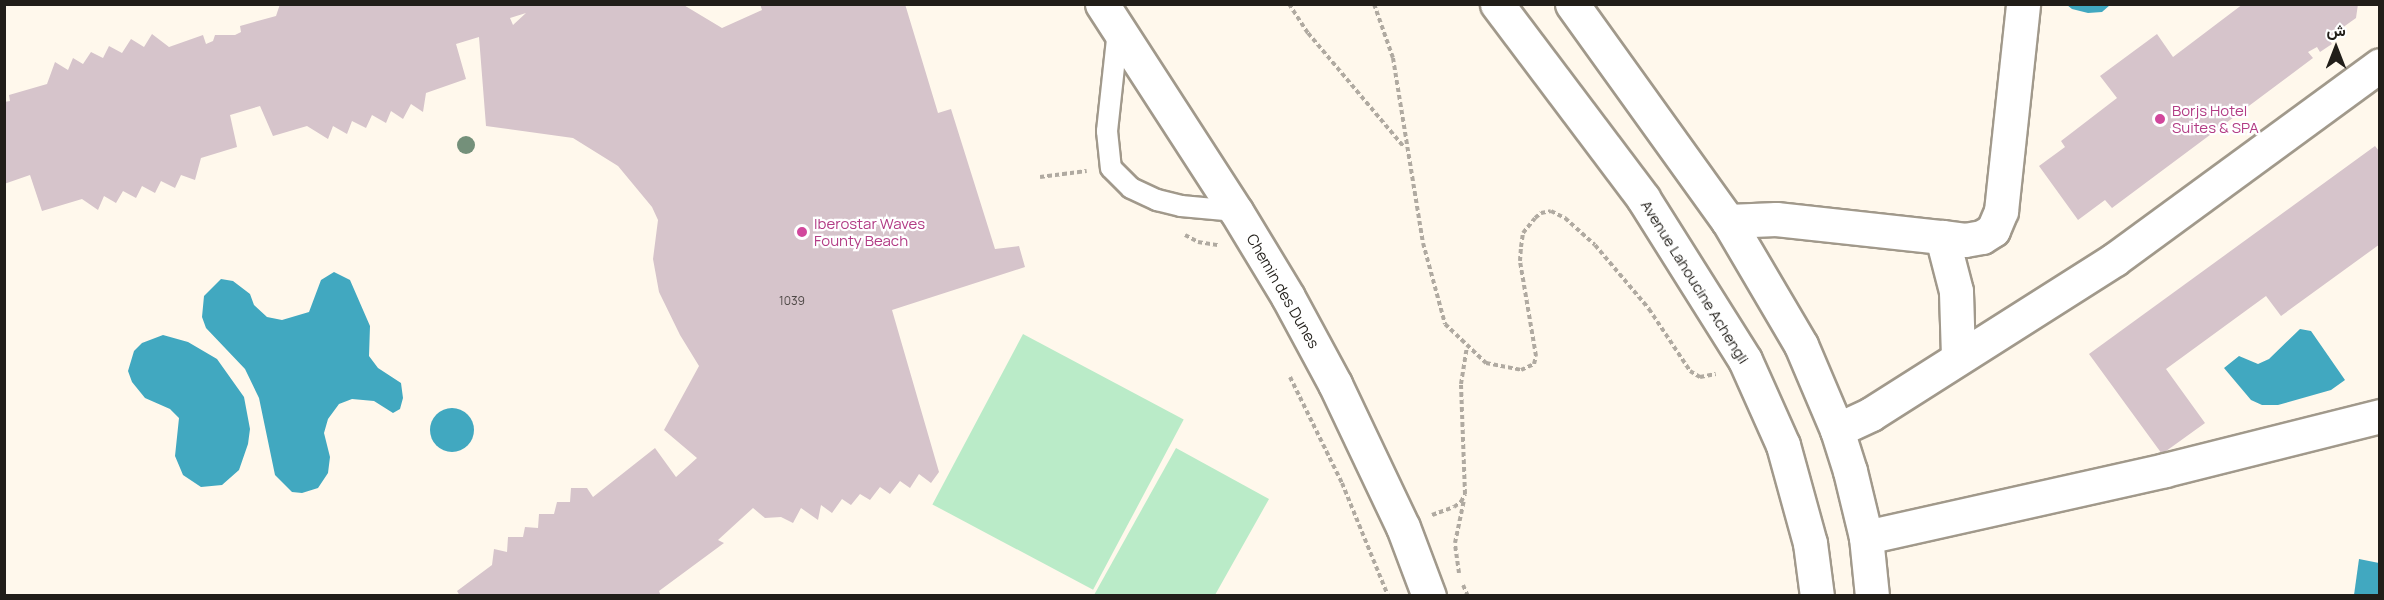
<!DOCTYPE html>
<meta charset="utf-8">
<style>
body{margin:0}
#map{position:relative;width:2384px;height:600px;overflow:hidden;background:#fff8ec;font-family:Manrope,Vazirmatn,sans-serif}
div>[style]{position:absolute}
.green>*{inset:0;background:#baebc8;transform-origin:0 0}
.water>*{inset:0;background:#41a8c0}
.round{border-radius:50%}
.building>*{inset:0;background:#d6c4cb}
.path>*{height:4px;margin-top:-2px;transform-origin:0;background:repeating-linear-gradient(90deg,#b0aaa1 0 4.5px,transparent 0 7.5px)}
.roads{filter:drop-shadow(2px 0 #a1998b) drop-shadow(-2px 0 #a1998b) drop-shadow(0 2px #a1998b) drop-shadow(0 -2px #a1998b)}
.lane>*{height:20px;margin:-10px;padding:0 10px;transform-origin:10px;border-radius:10px;background:#fff}
.street>*{height:33px;margin:-16.5px;padding:0 16.5px;transform-origin:16.5px;border-radius:16.5px;background:#fff}
.secondary>*{height:33px;margin:-16.5px;padding:0 16.5px;transform-origin:16.5px;border-radius:16.5px;background:#fff}
.trees>*{width:18px;height:18px;margin:-9px;border-radius:50%;background:#74907a}
.dots>*{width:16px;height:16px;translate:-50% -50%;box-sizing:border-box;border:3px solid #fff;border-radius:50%}
span{translate:-50% -50%;white-space:nowrap;text-align:center;line-height:1.15;-webkit-text-stroke:4.5px #fff;paint-order:stroke}
.number-label{font-size:12px;color:#4e4846}
.number-label span{-webkit-text-stroke-width:0}
.hotel-label{font-size:15px;color:#b23c85}
.left{translate:0 -50%;text-align:left}
.street-label{font-size:15px;color:#211e19}
.frame{position:absolute;inset:0;border:6px solid #211e19;pointer-events:none}
.north{position:absolute;left:2306px;top:18px;width:60px;height:60px;-webkit-text-stroke:4px #fff;paint-order:stroke;rotate:0deg;font-size:16px;font-weight:700;line-height:24px;text-align:center;color:#211e19}
.north::after{content:'';display:block;margin:auto;width:21px;height:27px;background:#211e19;clip-path:polygon(50% 0,100% 100%,50% 72%,0 100%)}
</style>
<div id="map">
<div class="green">
<div style="left:1023px;top:334px;width:182px;height:193px;rotate:28deg"></div>
<div style="clip-path:polygon(1176px 448px,1269px 499px,1215px 595px,1094px 595px)"></div>
</div>
<div class="water">
<div style="clip-path:polygon(2067px 5px,2110px 5px,2102px 12px,2088px 13px,2072px 9px)"></div>
<div style="clip-path:polygon(334px 272px,350px 280px,370px 326px,369px 356px,378px 368px,401px 383px,403px 398px,400px 409px,393px 413px,374px 401px,352px 399px,339px 404px,328px 419px,324px 433px,330px 457px,328px 473px,318px 488px,302px 493px,292px 492px,275px 475px,259px 398px,245px 369px,206px 328px,202px 317px,204px 296px,221px 279px,233px 281px,250px 294px,254px 305px,267px 317px,282px 320px,309px 312px,321px 280px)"></div>
<div style="clip-path:polygon(2300px 329px,2311px 331px,2345px 380px,2331px 390px,2278px 405px,2262px 405px,2251px 400px,2224px 368px,2239px 356px,2258px 364px,2269px 359px)"></div>
<div style="clip-path:polygon(163px 335px,188px 342px,217px 359px,244px 397px,250px 429px,248px 444px,239px 470px,222px 485px,201px 487px,183px 475px,175px 456px,179px 418px,170px 409px,145px 398px,132px 382px,128px 371px,134px 351px,142px 343px)"></div>
<div class="round" style="left:430px;top:408px;width:44px;height:44px"></div>
<div style="clip-path:polygon(2359px 559px,2379px 563px,2379px 595px,2354px 595px)"></div>
</div>
<div class="building">
<div style="clip-path:polygon(evenodd,280px 4px,682px 4px,722px 28px,762px 10px,760px 4px,905px 4px,938px 113px,951px 109px,995px 249px,1019px 246px,1025px 267px,892px 310px,939px 472px,931px 483px,919px 474px,910px 488px,900px 481px,890px 494px,880px 487px,870px 500px,860px 494px,851px 505px,842px 499px,832px 513px,821px 505px,818px 520px,801px 508px,793px 523px,781px 517px,765px 518px,753px 508px,718px 540px,724px 543px,659px 591px,661px 596px,460px 596px,457px 591px,492px 565px,494px 549px,507px 552px,508px 537px,523px 537px,525px 527px,538px 528px,539px 514px,554px 514px,557px 502px,570px 502px,571px 488px,587px 488px,593px 497px,655px 448px,676px 477px,697px 458px,664px 430px,699px 366px,680px 335px,659px 292px,653px 259px,658px 220px,652px 207px,618px 166px,573px 138px,486px 126px,479px 37px,456px 44px,466px 79px,426px 93px,423px 112px,411px 104px,403px 119px,391px 111px,386px 123px,372px 115px,366px 128px,352px 121px,347px 134px,333px 126px,328px 139px,307px 126px,273px 136px,260px 106px,230px 115px,237px 147px,201px 158px,195px 180px,181px 175px,175px 188px,161px 181px,155px 193px,142px 186px,136px 198px,123px 191px,116px 203px,104px 196px,98px 210px,82px 199px,42px 211px,30px 175px,4px 184px,4px 102px,10px 101px,9px 95px,47px 84px,55px 62px,68px 70px,73px 58px,83px 64px,91px 52px,103px 58px,109px 46px,122px 53px,131px 39px,144px 47px,152px 34px,169px 47px,203px 35px,206px 44px,213px 41px,215px 35px,235px 35px,241px 32px,240px 26px,276px 16px,280px 4px,526px 13px,513px 25px,510px 18px,526px 13px)"></div>
<div style="clip-path:polygon(2243px 4px,2358px 4px,2356px 18px,2328px 38px,2332px 44px,2320px 52px,2317px 47px,2308px 52px,2313px 58px,2112px 208px,2105px 200px,2078px 220px,2039px 166px,2065px 147px,2061px 141px,2117px 98px,2100px 76px,2157px 34px,2173px 57px)"></div>
<div style="clip-path:polygon(2375px 146px,2380px 152px,2380px 244px,2281px 316px,2266px 296px,2166px 369px,2205px 423px,2162px 454px,2089px 354px)"></div>
</div>
<div class="path">
<div style="left:1289px;top:4px;width:35px;rotate:57deg"></div>
<div style="left:1308px;top:33px;width:150px;rotate:49.9deg"></div>
<div style="left:1374px;top:4px;width:57px;rotate:70.6deg"></div>
<div style="left:1393px;top:58px;width:187px;rotate:80.8deg"></div>
<div style="left:1423px;top:243px;width:84px;rotate:74.8deg"></div>
<div style="left:1445px;top:324px;width:57px;rotate:43.6deg"></div>
<div style="left:1486px;top:363px;width:36px;rotate:11deg"></div>
<div style="left:1521px;top:370px;width:14px;rotate:-25deg"></div>
<div style="left:1534px;top:364px;width:8px;rotate:-76deg"></div>
<div style="left:1536px;top:356px;width:96px;rotate:-99.6deg"></div>
<div style="left:1520px;top:261px;width:14px;rotate:-86deg"></div>
<div style="left:1521px;top:247px;width:14px;rotate:-82deg"></div>
<div style="left:1523px;top:233px;width:19px;rotate:-51deg"></div>
<div style="left:1535px;top:218px;width:8px;rotate:-40deg"></div>
<div style="left:1541px;top:213px;width:10px;rotate:-11deg"></div>
<div style="left:1551px;top:211px;width:16px;rotate:27deg"></div>
<div style="left:1565px;top:218px;width:40px;rotate:42deg"></div>
<div style="left:1595px;top:245px;width:84px;rotate:49.8deg"></div>
<div style="left:1649px;top:309px;width:74px;rotate:56.5deg"></div>
<div style="left:1690px;top:371px;width:12px;rotate:31deg"></div>
<div style="left:1700px;top:377px;width:16px;rotate:-11deg"></div>
<div style="left:1040px;top:177px;width:47px;rotate:-7.3deg"></div>
<div style="left:1185px;top:235px;width:15px;rotate:28deg"></div>
<div style="left:1198px;top:242px;width:20px;rotate:9deg"></div>
<div style="left:1290px;top:377px;width:118px;rotate:63.9deg"></div>
<div style="left:1342px;top:483px;width:122px;rotate:67.8deg"></div>
<div style="left:1432px;top:515px;width:23px;rotate:-20deg"></div>
<div style="left:1454px;top:507px;width:9px;rotate:-36deg"></div>
<div style="left:1461px;top:502px;width:9px;rotate:-63deg"></div>
<div style="left:1465px;top:494px;width:110px;rotate:-92.1deg"></div>
<div style="left:1461px;top:384px;width:37px;rotate:-81deg"></div>
<div style="left:1459px;top:573px;width:30px;rotate:-98deg"></div>
<div style="left:1455px;top:543px;width:44px;rotate:-78.2deg"></div>
<div style="left:1463px;top:585px;width:12px;rotate:66deg"></div>
</div>
<div class="roads">
<div class="lane">
<div style="left:1118px;top:30px;width:102px;rotate:96.2deg"></div>
<div style="left:1107px;top:131px;width:37px;rotate:84deg"></div>
<div style="left:1111px;top:168px;width:28px;rotate:45deg"></div>
<div style="left:1131px;top:188px;width:29px;rotate:25deg"></div>
<div style="left:1157px;top:200px;width:25px;rotate:14deg"></div>
<div style="left:1181px;top:206px;width:55px;rotate:5.2deg"></div>
</div>
<div class="street">
<div style="left:1102px;top:4px;width:247px;rotate:57.1deg"></div>
<div style="left:1236px;top:211px;width:100px;rotate:58.8deg"></div>
<div style="left:1288px;top:297px;width:99px;rotate:61.6deg"></div>
<div style="left:1335px;top:384px;width:158px;rotate:64.6deg"></div>
<div style="left:1403px;top:527px;width:74px;rotate:69.4deg"></div>
<div style="left:1728px;top:221px;width:48px;rotate:-2.4deg"></div>
<div style="left:1776px;top:219px;width:167px;rotate:6.2deg"></div>
<div style="left:1958px;top:356px;width:65px;rotate:-91.8deg"></div>
<div style="left:1956px;top:291px;width:56px;rotate:-104.5deg"></div>
<div style="left:1942px;top:237px;width:23px;rotate:7deg"></div>
<div style="left:1965px;top:240px;width:17px;rotate:-10deg"></div>
<div style="left:1982px;top:237px;width:13px;rotate:-32deg"></div>
<div style="left:1993px;top:230px;width:21px;rotate:-67deg"></div>
<div style="left:2001px;top:211px;width:208px;rotate:-83.9deg"></div>
<div style="left:1837px;top:430px;width:38px;rotate:-25deg"></div>
<div style="left:1871px;top:414px;width:289px;rotate:-32.4deg"></div>
<div style="left:2115px;top:259px;width:328px;rotate:-36.2deg"></div>
<div style="left:1866px;top:537px;width:306px;rotate:-12.6deg"></div>
<div style="left:2165px;top:470px;width:222px;rotate:-14.1deg"></div>
</div>
<div class="secondary">
<div style="left:1497px;top:4px;width:243px;rotate:53deg"></div>
<div style="left:1643px;top:198px;width:191px;rotate:57.8deg"></div>
<div style="left:1745px;top:360px;width:93px;rotate:65.9deg"></div>
<div style="left:1783px;top:445px;width:102px;rotate:74.6deg"></div>
<div style="left:1810px;top:543px;width:53px;rotate:82.5deg"></div>
<div style="left:1572px;top:4px;width:267px;rotate:54.3deg"></div>
<div style="left:1728px;top:221px;width:144px;rotate:59.5deg"></div>
<div style="left:1801px;top:345px;width:92px;rotate:67deg"></div>
<div style="left:1837px;top:430px;width:43px;rotate:72.4deg"></div>
<div style="left:1850px;top:471px;width:68px;rotate:76.4deg"></div>
<div style="left:1866px;top:537px;width:59px;rotate:84.2deg"></div>
</div>
</div>
<div class="trees">
<div style="left:466px;top:145px"></div>
</div>
<div class="dots">
<div style="left:2160px;top:119px;background:#d1479c"></div>
<div style="left:802px;top:232px;background:#d1479c"></div>
</div>
<div class="number-label">
<span style="left:792px;top:301px">1039</span>
</div>
<div class="hotel-label">
<span class="left" style="left:2172px;top:119px">Borjs Hotel<br>Suites &amp; SPA</span>
<span class="left" style="left:814px;top:232px">Iberostar Waves<br>Founty Beach</span>
</div>
<div class="street-label">
<span style="left:1695px;top:282px;rotate:58deg">Avenue Lahoucine Achengli</span>
<span style="left:1283px;top:291px;rotate:60deg">Chemin des Dunes</span>
</div>
<div class="frame"></div>
<div class="north">ش</div>
</div>
